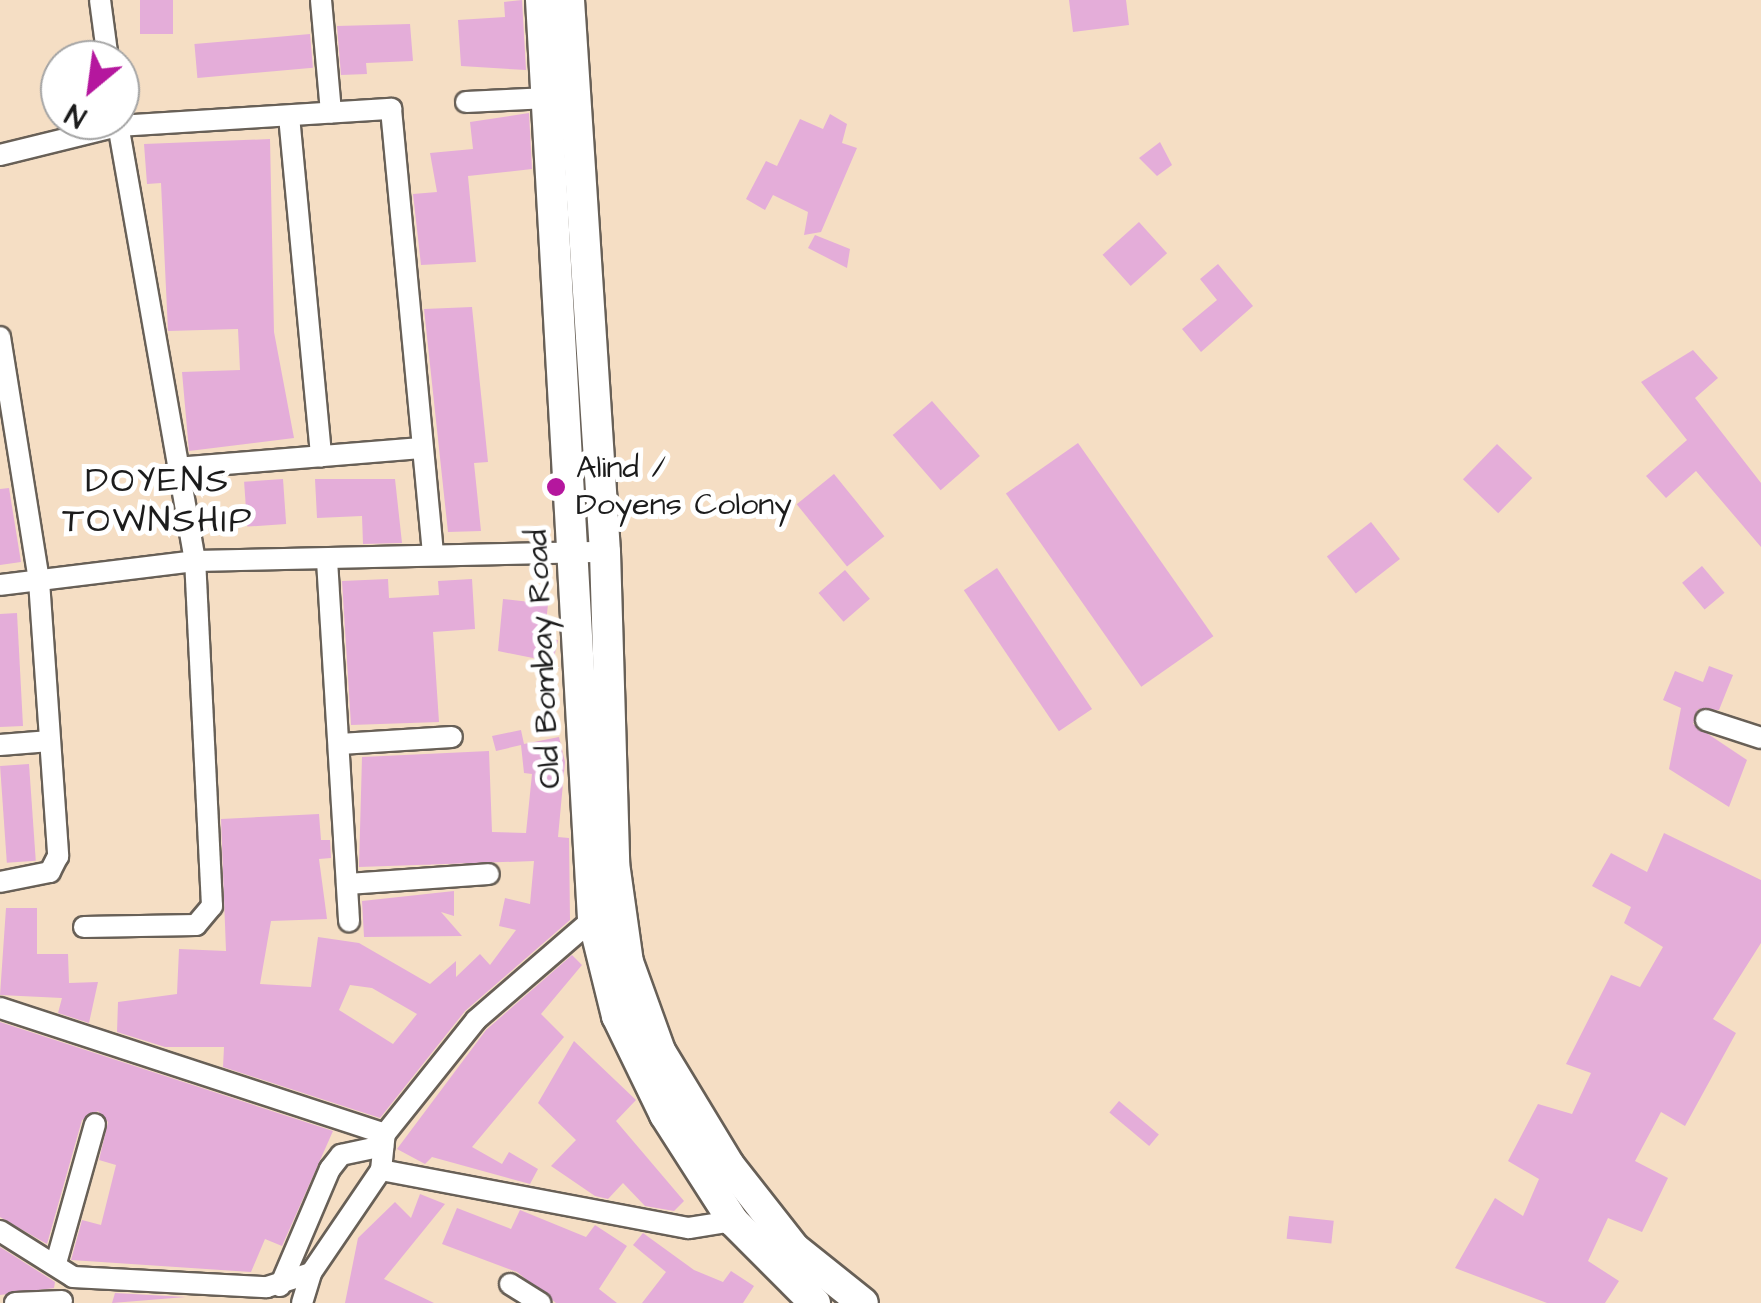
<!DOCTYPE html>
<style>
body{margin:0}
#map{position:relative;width:1761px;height:1303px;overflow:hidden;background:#f5dec4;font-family:"Architects Daughter",sans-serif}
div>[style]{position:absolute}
.building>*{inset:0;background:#e4add9;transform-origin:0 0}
.roads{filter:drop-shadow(2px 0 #686057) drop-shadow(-2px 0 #686057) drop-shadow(0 2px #686057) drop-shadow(0 -2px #686057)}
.street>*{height:20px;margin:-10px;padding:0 10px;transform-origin:10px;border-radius:10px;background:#fff}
.primary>*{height:30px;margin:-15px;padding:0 15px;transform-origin:15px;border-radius:15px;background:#fff}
.dots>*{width:28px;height:28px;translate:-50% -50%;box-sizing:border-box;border:5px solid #fff;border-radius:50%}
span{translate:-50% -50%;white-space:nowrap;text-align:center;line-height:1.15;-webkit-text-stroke:10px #fff;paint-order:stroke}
.poi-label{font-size:32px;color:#1c1c1c}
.left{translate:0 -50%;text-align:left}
.street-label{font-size:32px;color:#1c1c1c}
.neighbourhood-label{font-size:35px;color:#1c1c1c;letter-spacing:2.5px}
.north{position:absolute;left:40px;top:40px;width:100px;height:100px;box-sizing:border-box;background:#fff;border:2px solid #a4a4a4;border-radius:50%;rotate:209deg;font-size:28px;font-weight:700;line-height:40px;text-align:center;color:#1c1c1c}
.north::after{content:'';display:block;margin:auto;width:35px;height:45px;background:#b5179e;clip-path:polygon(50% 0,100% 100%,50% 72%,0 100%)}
</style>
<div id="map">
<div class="building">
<div style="left:140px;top:0;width:33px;height:34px"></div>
<div style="clip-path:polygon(522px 0,526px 70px,461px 66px,458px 20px,505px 17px,504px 2px)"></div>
<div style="clip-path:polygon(1069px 0,1126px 0,1129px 25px,1073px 32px)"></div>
<div style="clip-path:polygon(410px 24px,413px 61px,366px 63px,367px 74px,341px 75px,337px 26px)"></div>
<div style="left:310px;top:34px;width:34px;height:116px;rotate:85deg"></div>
<div style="clip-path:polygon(529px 113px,532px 169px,468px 176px,476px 262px,421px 265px,413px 194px,437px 192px,430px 153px,473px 149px,470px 122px)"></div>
<div style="clip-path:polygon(830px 114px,847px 124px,842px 143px,857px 148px,821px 232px,804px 235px,808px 212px,773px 195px,765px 210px,746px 199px,766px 161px,777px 166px,800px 119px,823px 129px)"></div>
<div style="clip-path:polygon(270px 139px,274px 332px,294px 438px,189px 451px,182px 372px,240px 370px,238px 329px,168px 331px,161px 183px,147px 184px,144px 144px)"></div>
<div style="clip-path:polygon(1160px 142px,1172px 165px,1157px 176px,1139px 158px)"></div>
<div style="left:1139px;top:222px;width:42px;height:49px;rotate:48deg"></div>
<div style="clip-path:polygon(815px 235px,850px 249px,847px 268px,808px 248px)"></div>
<div style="clip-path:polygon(1218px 264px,1253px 306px,1201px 352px,1182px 329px,1217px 300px,1200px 279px)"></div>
<div style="clip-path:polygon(472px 307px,488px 462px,474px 463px,481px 531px,448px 532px,424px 309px)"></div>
<div style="clip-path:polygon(1693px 350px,1718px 378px,1695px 398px,1761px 483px,1761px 547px,1696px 471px,1666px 498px,1646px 476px,1687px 440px,1641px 382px)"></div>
<div style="left:932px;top:401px;width:73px;height:52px;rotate:49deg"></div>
<div style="left:1078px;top:443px;width:236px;height:88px;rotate:55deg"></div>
<div style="left:1497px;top:444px;width:49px;height:49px;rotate:44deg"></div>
<div style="left:834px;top:474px;width:80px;height:48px;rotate:51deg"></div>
<div style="left:283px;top:479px;width:45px;height:39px;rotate:86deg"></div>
<div style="clip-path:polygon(315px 479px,395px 479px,402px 543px,363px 544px,362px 516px,317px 518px)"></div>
<div style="clip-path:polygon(9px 488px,21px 562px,0 565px,0 489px)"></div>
<div style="left:1371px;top:522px;width:47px;height:56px;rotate:52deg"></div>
<div style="left:1702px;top:566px;width:35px;height:26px;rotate:50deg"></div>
<div style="left:997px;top:568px;width:170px;height:40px;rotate:56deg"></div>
<div style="left:845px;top:570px;width:38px;height:35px;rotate:49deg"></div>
<div style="clip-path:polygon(388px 579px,389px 598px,439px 595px,438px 581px,472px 579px,475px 629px,433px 632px,439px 722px,351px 725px,342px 581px)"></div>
<div style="clip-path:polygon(503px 599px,548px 604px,544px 642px,558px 640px,553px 662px,498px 651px)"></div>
<div style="clip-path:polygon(17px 613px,23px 726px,0 727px,0 614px)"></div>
<div style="clip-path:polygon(1709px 666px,1733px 675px,1719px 710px,1698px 709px,1693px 724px,1747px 760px,1729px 807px,1669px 769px,1681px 708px,1663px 700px,1675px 671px,1703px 682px)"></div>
<div style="clip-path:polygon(evenodd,521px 730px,524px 744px,559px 737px,565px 762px,558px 837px,569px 838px,570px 920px,465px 1011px,380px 1118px,223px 1067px,224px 1047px,165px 1047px,117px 1032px,118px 1002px,177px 994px,179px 949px,226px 951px,221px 819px,319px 814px,321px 840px,330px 840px,331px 858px,319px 859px,327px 919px,271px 921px,260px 984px,311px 987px,318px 937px,359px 943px,430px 984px,456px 961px,456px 977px,480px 954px,490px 965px,516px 930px,499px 926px,505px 898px,530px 904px,534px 861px,359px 867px,362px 757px,489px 751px,492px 832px,526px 833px,532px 774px,524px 773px,521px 745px,496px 751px,492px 736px,521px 730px,350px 985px,372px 988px,417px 1014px,393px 1044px,339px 1010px,350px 985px)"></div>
<div style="left:29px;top:764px;width:97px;height:29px;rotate:86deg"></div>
<div style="clip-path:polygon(1664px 833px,1761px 880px,1761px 943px,1713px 1019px,1736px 1033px,1685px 1126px,1661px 1112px,1635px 1161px,1668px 1178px,1642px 1232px,1608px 1218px,1588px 1261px,1619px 1281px,1605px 1303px,1547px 1303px,1455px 1268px,1495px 1198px,1523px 1216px,1539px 1179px,1508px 1161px,1538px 1104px,1572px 1114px,1591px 1073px,1566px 1064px,1611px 975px,1640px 987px,1663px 947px,1624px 923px,1631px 907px,1592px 886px,1611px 853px,1647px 872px)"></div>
<div style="clip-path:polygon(454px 891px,454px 916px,441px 912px,462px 936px,364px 937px,362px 901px)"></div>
<div style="clip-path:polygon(6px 908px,37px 908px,37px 954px,68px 954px,69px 983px,98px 982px,89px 1023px,58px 1013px,62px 998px,0 995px)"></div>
<div style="clip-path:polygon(572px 955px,582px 965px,541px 1014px,564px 1037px,472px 1147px,502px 1164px,509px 1152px,538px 1169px,530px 1184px,432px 1157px,425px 1164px,397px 1149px,486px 1030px)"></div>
<div style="clip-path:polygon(0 1022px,333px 1131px,282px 1246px,265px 1239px,251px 1272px,71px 1260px,82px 1220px,101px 1225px,116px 1165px,99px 1160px,108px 1122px,98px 1111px,82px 1120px,47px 1244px,0 1217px)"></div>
<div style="clip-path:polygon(574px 1041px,636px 1100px,616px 1121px,684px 1201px,674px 1211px,645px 1206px,623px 1183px,608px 1199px,595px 1196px,551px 1166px,576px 1140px,538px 1103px)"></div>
<div style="left:1119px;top:1101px;width:52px;height:15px;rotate:40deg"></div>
<div style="clip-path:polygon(420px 1194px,445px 1204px,384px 1279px,434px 1303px,345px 1303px,358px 1238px,395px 1202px,411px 1218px)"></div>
<div style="clip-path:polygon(457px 1208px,511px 1229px,520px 1210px,586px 1237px,595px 1225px,627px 1246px,599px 1289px,617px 1303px,556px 1303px,517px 1272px,442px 1244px)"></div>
<div style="left:1289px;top:1216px;width:45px;height:23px;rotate:6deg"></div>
<div style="clip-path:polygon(643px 1233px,694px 1270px,723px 1282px,731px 1271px,754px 1286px,743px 1303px,642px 1303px,666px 1272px,633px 1245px)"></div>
<div style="clip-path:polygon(0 1247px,55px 1282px,54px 1288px,0 1295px)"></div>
<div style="clip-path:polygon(115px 1293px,186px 1297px,112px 1303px)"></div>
</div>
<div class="roads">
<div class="street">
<div style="left:100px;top:0;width:61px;rotate:82.4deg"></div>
<div style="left:321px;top:0;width:113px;rotate:84.9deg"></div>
<div style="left:466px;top:102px;width:82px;rotate:-2.8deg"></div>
<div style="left:289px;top:116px;width:342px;rotate:84.6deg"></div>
<div style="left:0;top:155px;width:122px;rotate:-13.8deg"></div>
<div style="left:118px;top:126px;width:274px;rotate:-3.6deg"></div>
<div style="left:391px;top:109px;width:446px;rotate:84.6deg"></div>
<div style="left:0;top:337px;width:247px;rotate:80.9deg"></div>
<div style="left:39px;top:581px;width:276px;rotate:86deg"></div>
<div style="left:58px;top:856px;width:18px;rotate:117deg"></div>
<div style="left:50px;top:872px;width:51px;rotate:168.7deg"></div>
<div style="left:177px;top:468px;width:244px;rotate:-4.7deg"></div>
<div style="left:327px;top:560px;width:362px;rotate:86.5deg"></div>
<div style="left:0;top:585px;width:196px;rotate:-7deg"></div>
<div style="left:195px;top:561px;width:410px;rotate:-1.3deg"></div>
<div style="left:1706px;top:720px;width:58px;rotate:18.1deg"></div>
<div style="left:340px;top:744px;width:112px;rotate:-3.6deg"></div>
<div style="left:0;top:745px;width:50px;rotate:-4.6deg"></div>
<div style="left:347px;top:884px;width:142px;rotate:-4deg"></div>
<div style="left:84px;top:927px;width:112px;rotate:-1deg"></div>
<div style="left:196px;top:925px;width:25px;rotate:-50deg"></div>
<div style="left:212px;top:906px;width:345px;rotate:-92.8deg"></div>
<div style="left:195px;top:561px;width:448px;rotate:-100deg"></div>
<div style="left:0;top:1008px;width:405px;rotate:18.1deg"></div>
<div style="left:381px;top:1170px;width:36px;rotate:-84deg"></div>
<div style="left:385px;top:1134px;width:146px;rotate:-51.4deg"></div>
<div style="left:476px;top:1020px;width:155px;rotate:-40.8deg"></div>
<div style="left:0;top:1231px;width:86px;rotate:32.2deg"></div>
<div style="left:73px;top:1277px;width:194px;rotate:3deg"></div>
<div style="left:267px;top:1287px;width:46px;rotate:-17.7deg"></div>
<div style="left:311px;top:1273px;width:125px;rotate:-55.8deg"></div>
<div style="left:381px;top:1170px;width:313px;rotate:10.7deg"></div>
<div style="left:689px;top:1228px;width:45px;rotate:-9deg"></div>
<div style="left:56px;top:1263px;width:144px;rotate:-74.3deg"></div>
<div style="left:510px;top:1284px;width:36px;rotate:32deg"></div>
<div style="left:280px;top:1286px;width:127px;rotate:-66.9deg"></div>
<div style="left:330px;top:1169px;width:18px;rotate:-52deg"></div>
<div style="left:341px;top:1155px;width:43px;rotate:-12.1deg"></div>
<div style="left:15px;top:1303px;width:47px;rotate:-2.4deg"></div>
<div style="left:302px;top:1303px;width:31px;rotate:-73deg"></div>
</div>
<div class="primary">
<div style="left:541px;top:0;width:920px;rotate:86.76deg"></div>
<div style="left:593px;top:919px;width:100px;rotate:76.1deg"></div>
<div style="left:617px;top:1016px;width:110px;rotate:64.1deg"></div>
<div style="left:665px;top:1115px;width:126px;rotate:57.3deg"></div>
<div style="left:733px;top:1221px;width:116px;rotate:45deg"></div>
<div style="left:569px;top:0;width:553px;rotate:86.27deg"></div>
<div style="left:605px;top:552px;width:311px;rotate:88.3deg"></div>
<div style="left:614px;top:863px;width:100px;rotate:82deg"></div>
<div style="left:628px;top:962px;width:95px;rotate:70.2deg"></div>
<div style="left:660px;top:1051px;width:133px;rotate:58.8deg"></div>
<div style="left:729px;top:1165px;width:105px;rotate:51.9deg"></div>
<div style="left:794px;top:1248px;width:88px;rotate:38.6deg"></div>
</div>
</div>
<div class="dots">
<div style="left:556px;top:487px;background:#b5179e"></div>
</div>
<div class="poi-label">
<span class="left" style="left:576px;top:487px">Alind /<br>Doyens Colony</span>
</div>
<div class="street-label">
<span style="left:544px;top:659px;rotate:-93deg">Old Bombay Road</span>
</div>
<div class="neighbourhood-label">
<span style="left:158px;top:501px">DOYENS<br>TOWNSHIP</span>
</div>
<div class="north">N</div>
</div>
